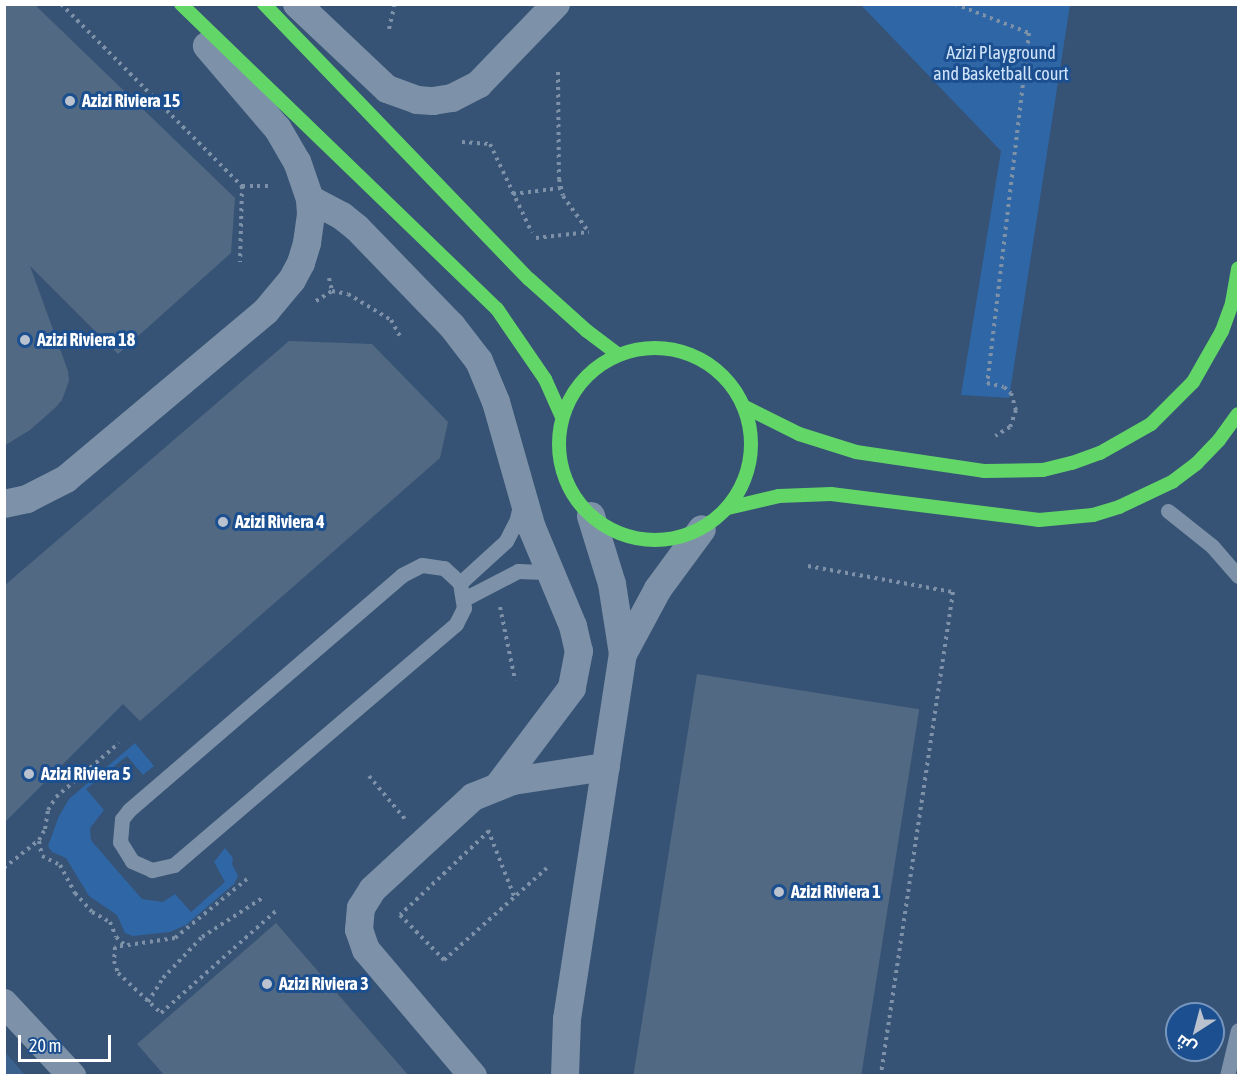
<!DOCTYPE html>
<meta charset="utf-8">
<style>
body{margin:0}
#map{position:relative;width:1243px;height:1080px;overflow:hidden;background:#365274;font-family:"Asap Condensed",Cairo,sans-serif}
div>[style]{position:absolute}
.green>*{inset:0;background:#2f66a5}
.water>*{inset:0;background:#3b618d}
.building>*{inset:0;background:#526984;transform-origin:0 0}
.path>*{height:4px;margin-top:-2px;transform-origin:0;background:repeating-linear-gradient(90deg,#7d92a8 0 3px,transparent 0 7.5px)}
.lane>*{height:15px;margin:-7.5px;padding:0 7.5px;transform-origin:7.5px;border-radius:7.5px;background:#7d92a8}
.street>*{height:28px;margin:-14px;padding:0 14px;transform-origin:14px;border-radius:14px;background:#7d92a8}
.fast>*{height:14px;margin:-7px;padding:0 7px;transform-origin:7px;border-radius:7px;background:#63d668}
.fast>.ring{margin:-7px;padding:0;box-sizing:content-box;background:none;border:14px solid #63d668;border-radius:50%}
.dots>*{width:16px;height:16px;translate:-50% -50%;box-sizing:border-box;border:3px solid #1b4f8f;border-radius:50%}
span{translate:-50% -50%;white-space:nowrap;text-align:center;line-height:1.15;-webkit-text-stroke:6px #1b4f8f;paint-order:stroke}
.park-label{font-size:18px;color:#cfe3fa}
.poi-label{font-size:18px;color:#fff;font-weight:700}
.left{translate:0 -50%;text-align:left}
.frame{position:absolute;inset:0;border:6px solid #fff;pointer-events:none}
.north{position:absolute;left:1165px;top:1002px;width:60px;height:60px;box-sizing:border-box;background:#1b4f8f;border:2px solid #7695bc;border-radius:50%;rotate:216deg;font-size:16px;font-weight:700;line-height:24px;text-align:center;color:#fff}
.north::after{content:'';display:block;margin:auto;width:21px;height:27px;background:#b9c2ce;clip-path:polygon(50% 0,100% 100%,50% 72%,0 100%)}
.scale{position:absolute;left:18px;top:1035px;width:93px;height:27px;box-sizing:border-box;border:3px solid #fff;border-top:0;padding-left:8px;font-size:18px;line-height:21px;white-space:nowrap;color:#fff;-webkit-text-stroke:4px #1b4f8f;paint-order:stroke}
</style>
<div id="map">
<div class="green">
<div style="clip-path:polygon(861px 5px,1070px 5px,1009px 398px,961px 395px,1001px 151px)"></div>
<div style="clip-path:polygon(135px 743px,154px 766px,143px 775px,127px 756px,86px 789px,104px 810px,90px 828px,91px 840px,95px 845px,142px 899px,163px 902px,175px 894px,191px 912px,225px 882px,214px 862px,225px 848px,233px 858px,232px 864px,238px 876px,234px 884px,186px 925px,170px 932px,133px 936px,125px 933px,117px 915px,89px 896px,66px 858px,52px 852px,48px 846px,59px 816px,69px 799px)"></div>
</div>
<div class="water">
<div style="clip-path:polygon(4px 1052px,5px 1052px,25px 1075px,5px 1075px)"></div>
</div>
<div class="building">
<div style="clip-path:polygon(4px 4px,34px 4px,235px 198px,231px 253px,118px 354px,30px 266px,68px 371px,69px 381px,62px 400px,55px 408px,30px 430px,4px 446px)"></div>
<div style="clip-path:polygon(289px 341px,372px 344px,448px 422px,440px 458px,140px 721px,123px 704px,4px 823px,4px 586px)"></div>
<div style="left:697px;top:674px;width:225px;height:406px;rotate:9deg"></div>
<div style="clip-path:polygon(276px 923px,409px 1076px,165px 1076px,137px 1044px)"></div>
</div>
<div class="path">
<div style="left:61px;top:4px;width:257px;rotate:45.2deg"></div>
<div style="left:242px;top:186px;width:76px;rotate:91.5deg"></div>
<div style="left:955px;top:4px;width:79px;rotate:21.4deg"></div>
<div style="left:1029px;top:33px;width:353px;rotate:96.8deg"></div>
<div style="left:987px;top:383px;width:17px;rotate:13deg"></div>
<div style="left:1004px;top:387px;width:9px;rotate:41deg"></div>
<div style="left:1011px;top:393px;width:18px;rotate:74deg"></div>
<div style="left:1016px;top:410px;width:18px;rotate:109deg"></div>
<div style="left:1010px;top:427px;width:17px;rotate:149deg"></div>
<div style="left:389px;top:29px;width:26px;rotate:-77deg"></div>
<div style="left:558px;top:72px;width:107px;rotate:89.5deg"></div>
<div style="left:559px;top:179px;width:17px;rotate:77deg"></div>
<div style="left:563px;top:196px;width:43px;rotate:54.5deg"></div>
<div style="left:462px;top:142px;width:28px;rotate:4deg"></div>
<div style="left:490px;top:144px;width:98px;rotate:64.7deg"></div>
<div style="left:242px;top:186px;width:27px"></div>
<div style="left:513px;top:194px;width:48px;rotate:-7.1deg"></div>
<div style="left:536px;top:238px;width:53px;rotate:-6.5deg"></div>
<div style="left:329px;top:278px;width:13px;rotate:77deg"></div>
<div style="left:316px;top:301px;width:19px;rotate:-32deg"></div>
<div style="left:332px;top:291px;width:16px;rotate:11deg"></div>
<div style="left:348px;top:294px;width:50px;rotate:31.2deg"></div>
<div style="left:391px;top:320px;width:18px;rotate:61deg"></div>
<div style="left:808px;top:566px;width:147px;rotate:10.2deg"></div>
<div style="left:953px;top:592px;width:489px;rotate:98.5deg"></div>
<div style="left:500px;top:607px;width:75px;rotate:78.4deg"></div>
<div style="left:369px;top:776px;width:56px;rotate:50.1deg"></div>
<div style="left:488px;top:830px;width:71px;rotate:68.5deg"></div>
<div style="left:489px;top:831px;width:122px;rotate:136.7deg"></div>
<div style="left:400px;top:915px;width:63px;rotate:45.6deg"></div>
<div style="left:444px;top:960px;width:138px;rotate:-41.8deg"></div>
<div style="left:39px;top:841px;width:15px;rotate:79deg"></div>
<div style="left:42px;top:856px;width:20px;rotate:27deg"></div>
<div style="left:60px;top:865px;width:32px;rotate:62deg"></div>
<div style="left:75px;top:893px;width:25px;rotate:48deg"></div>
<div style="left:92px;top:912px;width:21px;rotate:29deg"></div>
<div style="left:110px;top:922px;width:16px;rotate:68deg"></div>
<div style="left:116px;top:937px;width:13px;rotate:42deg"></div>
<div style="left:4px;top:868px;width:45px;rotate:-38.7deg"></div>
<div style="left:39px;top:840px;width:13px;rotate:-61deg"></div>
<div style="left:45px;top:829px;width:19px;rotate:-81deg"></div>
<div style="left:48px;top:810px;width:15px;rotate:-58deg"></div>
<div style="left:56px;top:797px;width:83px;rotate:-40.6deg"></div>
<div style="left:247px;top:879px;width:93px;rotate:140.7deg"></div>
<div style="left:175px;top:938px;width:61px;rotate:171.5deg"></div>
<div style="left:115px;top:947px;width:14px;rotate:94deg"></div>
<div style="left:114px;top:961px;width:13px;rotate:72deg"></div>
<div style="left:118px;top:973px;width:59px;rotate:42.9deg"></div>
<div style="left:161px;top:1013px;width:154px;rotate:-41.6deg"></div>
<div style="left:148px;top:1002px;width:28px;rotate:-58deg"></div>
<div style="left:163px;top:978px;width:57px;rotate:-46.4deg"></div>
<div style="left:202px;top:937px;width:74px;rotate:-32.8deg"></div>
</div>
<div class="lane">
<div style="left:1168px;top:511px;width:56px;rotate:38.5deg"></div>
<div style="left:1212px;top:546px;width:40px;rotate:49deg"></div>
<div style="left:422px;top:565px;width:22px;rotate:8deg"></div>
<div style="left:444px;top:568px;width:22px;rotate:43deg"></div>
<div style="left:460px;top:583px;width:25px;rotate:81deg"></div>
<div style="left:464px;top:608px;width:18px;rotate:117deg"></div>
<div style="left:456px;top:624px;width:371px;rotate:139.5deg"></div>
<div style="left:174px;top:865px;width:23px;rotate:167deg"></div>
<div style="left:152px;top:870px;width:22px;rotate:-156deg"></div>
<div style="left:132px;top:861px;width:22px;rotate:-122deg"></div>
<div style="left:120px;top:842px;width:23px;rotate:-85deg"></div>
<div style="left:122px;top:819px;width:11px;rotate:-52deg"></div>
<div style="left:129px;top:810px;width:360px;rotate:-40.7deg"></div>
<div style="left:402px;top:575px;width:22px;rotate:-27deg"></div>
<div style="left:460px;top:583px;width:62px;rotate:-42.4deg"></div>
<div style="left:506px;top:541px;width:25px;rotate:-63deg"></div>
<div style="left:517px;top:519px;width:14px;rotate:-78deg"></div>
<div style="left:464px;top:599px;width:61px;rotate:-27.4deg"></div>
<div style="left:518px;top:571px;width:33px;rotate:2deg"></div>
<div style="left:1227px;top:1076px;width:47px;rotate:-76.6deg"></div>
</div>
<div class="street">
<div style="left:297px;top:4px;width:124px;rotate:43.4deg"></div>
<div style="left:387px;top:89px;width:32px;rotate:20deg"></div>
<div style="left:417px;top:100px;width:16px;rotate:4deg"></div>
<div style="left:433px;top:101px;width:19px;rotate:-9deg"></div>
<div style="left:452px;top:98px;width:30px;rotate:-27deg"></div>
<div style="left:479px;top:84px;width:111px;rotate:-46.1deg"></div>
<div style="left:310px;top:199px;width:36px;rotate:28deg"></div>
<div style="left:342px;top:216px;width:19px;rotate:39deg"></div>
<div style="left:357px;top:228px;width:136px;rotate:45.9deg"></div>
<div style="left:452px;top:326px;width:44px;rotate:52.4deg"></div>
<div style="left:479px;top:361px;width:44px;rotate:67.5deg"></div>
<div style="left:496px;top:402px;width:131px;rotate:74.1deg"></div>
<div style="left:532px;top:528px;width:106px;rotate:67.3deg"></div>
<div style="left:573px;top:626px;width:26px;rotate:77deg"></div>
<div style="left:579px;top:651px;width:38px;rotate:101deg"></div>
<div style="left:572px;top:688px;width:121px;rotate:127deg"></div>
<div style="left:4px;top:504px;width:24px;rotate:-12deg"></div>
<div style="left:27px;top:499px;width:44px;rotate:-27.1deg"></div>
<div style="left:66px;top:479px;width:261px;rotate:-40deg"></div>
<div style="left:266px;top:311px;width:40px;rotate:-50deg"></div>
<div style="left:292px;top:280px;width:19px;rotate:-62deg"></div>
<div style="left:301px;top:263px;width:21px;rotate:-73deg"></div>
<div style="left:307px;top:243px;width:29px;rotate:-82deg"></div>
<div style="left:311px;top:214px;width:15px;rotate:-94deg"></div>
<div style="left:310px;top:199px;width:39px;rotate:-109deg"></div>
<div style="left:297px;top:162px;width:39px;rotate:-120deg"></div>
<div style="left:277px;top:128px;width:108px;rotate:-130.5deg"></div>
<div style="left:591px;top:516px;width:71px;rotate:72.8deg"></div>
<div style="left:612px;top:584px;width:71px;rotate:81.1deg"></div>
<div style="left:4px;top:1003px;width:100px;rotate:47deg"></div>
<div style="left:473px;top:1076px;width:165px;rotate:-130.3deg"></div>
<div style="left:366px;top:950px;width:21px;rotate:-109deg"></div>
<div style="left:359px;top:930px;width:22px;rotate:-85deg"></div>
<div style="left:361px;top:908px;width:22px;rotate:-58deg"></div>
<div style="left:373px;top:889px;width:136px;rotate:-42.6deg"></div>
<div style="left:473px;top:797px;width:43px;rotate:-21.8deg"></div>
<div style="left:513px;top:781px;width:94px;rotate:-8.6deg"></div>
<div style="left:565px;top:1076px;width:57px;rotate:-88deg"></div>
<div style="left:567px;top:1019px;width:369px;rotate:-81.3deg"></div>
<div style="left:623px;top:654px;width:74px;rotate:-61.7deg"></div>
<div style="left:658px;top:589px;width:74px;rotate:-53.7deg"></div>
</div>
<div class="fast">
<div style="left:181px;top:4px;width:439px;rotate:44deg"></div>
<div style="left:497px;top:309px;width:85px;rotate:55.6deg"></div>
<div style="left:545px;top:379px;width:42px;rotate:65.9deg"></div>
<div style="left:264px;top:4px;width:382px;rotate:46.1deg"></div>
<div style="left:529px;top:279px;width:78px;rotate:41.9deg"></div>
<div style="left:587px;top:331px;width:39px;rotate:37deg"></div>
<div class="ring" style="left:559px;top:348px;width:178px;height:178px"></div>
<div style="left:745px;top:407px;width:60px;rotate:26.6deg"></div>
<div style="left:799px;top:434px;width:60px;rotate:17.5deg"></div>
<div style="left:856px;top:452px;width:129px;rotate:8.4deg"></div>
<div style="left:984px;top:471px;width:59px;rotate:-1deg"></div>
<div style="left:1043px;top:470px;width:30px;rotate:-14deg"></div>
<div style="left:1072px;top:463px;width:30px;rotate:-20deg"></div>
<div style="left:1100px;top:453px;width:59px;rotate:-29.6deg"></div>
<div style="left:1151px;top:424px;width:59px;rotate:-45deg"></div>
<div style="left:1193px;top:382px;width:59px;rotate:-60.4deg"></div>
<div style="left:1222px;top:331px;width:30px;rotate:-70deg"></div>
<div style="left:1232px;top:303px;width:35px;rotate:-80deg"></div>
<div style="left:728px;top:508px;width:52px;rotate:-13.2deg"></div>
<div style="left:779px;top:496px;width:52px;rotate:-2.2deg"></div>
<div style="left:831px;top:494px;width:210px;rotate:7.1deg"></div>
<div style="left:1039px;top:520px;width:54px;rotate:-5.3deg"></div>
<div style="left:1093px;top:515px;width:27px;rotate:-17deg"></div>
<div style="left:1119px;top:507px;width:59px;rotate:-25.3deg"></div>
<div style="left:1172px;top:482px;width:31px;rotate:-37deg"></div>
<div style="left:1197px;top:463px;width:32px;rotate:-46deg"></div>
<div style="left:1219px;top:440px;width:32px;rotate:-54deg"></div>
</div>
<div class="dots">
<div style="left:70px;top:101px;background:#b9c2ce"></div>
<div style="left:25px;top:340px;background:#b9c2ce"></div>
<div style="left:223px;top:522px;background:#b9c2ce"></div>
<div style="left:29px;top:774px;background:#b9c2ce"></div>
<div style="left:779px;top:892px;background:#b9c2ce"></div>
<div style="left:267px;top:984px;background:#b9c2ce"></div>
</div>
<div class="park-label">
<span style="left:1001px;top:64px">Azizi Playground<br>and Basketball court</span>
</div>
<div class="poi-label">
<span class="left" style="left:82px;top:101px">Azizi Riviera 15</span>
<span class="left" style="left:37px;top:340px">Azizi Riviera 18</span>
<span class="left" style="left:235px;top:522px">Azizi Riviera 4</span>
<span class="left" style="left:41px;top:774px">Azizi Riviera 5</span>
<span class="left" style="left:791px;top:892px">Azizi Riviera 1</span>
<span class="left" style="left:279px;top:984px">Azizi Riviera 3</span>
</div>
<div class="frame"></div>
<div class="north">ش</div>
<div class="scale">20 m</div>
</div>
